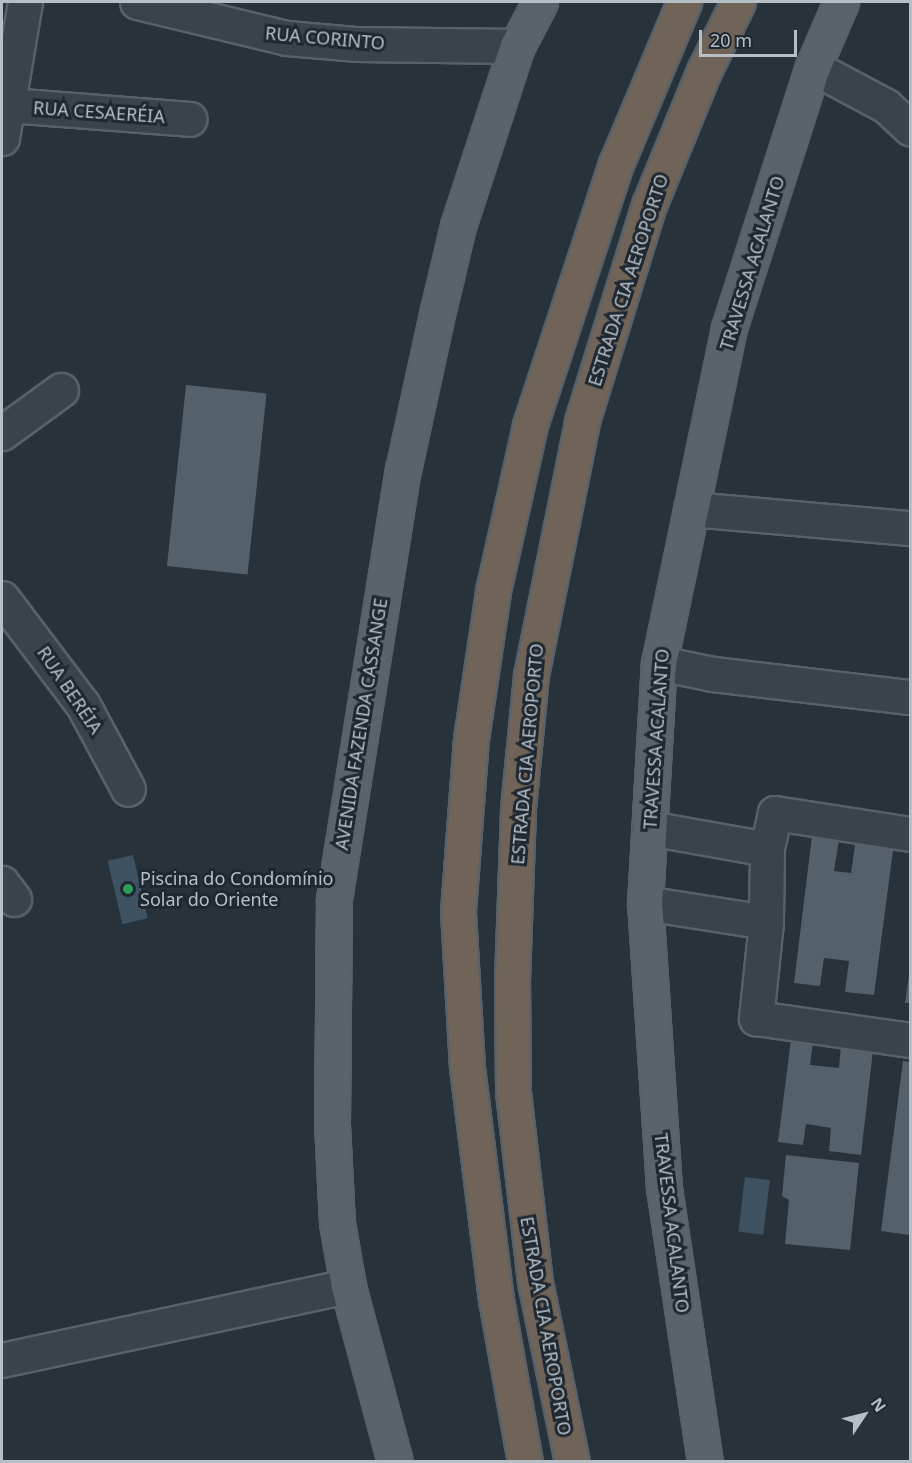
<!DOCTYPE html>
<meta charset="utf-8">
<style>
body{margin:0}
#map{position:relative;width:912px;height:1463px;overflow:hidden;background:#27323b;font-family:"Noto Sans",sans-serif}
div>[style]{position:absolute}
.water>*{inset:0;background:#3f5261;transform-origin:0 0}
.building>*{inset:0;background:#54606a;transform-origin:0 0}
.roads{filter:drop-shadow(2px 0 #586169) drop-shadow(-2px 0 #586169) drop-shadow(0 2px #586169) drop-shadow(0 -2px #586169)}
.minor>*{height:33px;margin:-16.5px;padding:0 16.5px;transform-origin:16.5px;border-radius:16.5px;background:#3a434b}
.major>*{height:33px;margin:-16.5px;padding:0 16.5px;transform-origin:16.5px;border-radius:16.5px;background:#59636b}
.highway>*{height:33px;margin:-16.5px;padding:0 16.5px;transform-origin:16.5px;border-radius:16.5px;background:#706458}
.dots>*{width:16px;height:16px;translate:-50% -50%;box-sizing:border-box;border:3px solid #1f2830;border-radius:50%}
span{translate:-50% -50%;white-space:nowrap;text-align:center;line-height:1.15;-webkit-text-stroke:6px #1f2830;paint-order:stroke}
.street-label{font-size:18px;color:#b6bec6}
.poi-label{font-size:18px;color:#b6bec6}
.left{translate:0 -50%;text-align:left}
.frame{position:absolute;inset:0;border:3px solid #b6bec6;pointer-events:none}
.north{position:absolute;left:834px;top:1385px;width:60px;height:60px;-webkit-text-stroke:4px #1f2830;paint-order:stroke;rotate:55deg;font-size:16px;font-weight:700;line-height:24px;text-align:center;color:#b6bec6}
.north::after{content:'';display:block;margin:auto;width:21px;height:27px;background:#b6bec6;clip-path:polygon(50% 0,100% 100%,50% 72%,0 100%)}
.scale{position:absolute;left:699px;top:30px;width:98px;height:27px;box-sizing:border-box;border:3px solid #b6bec6;border-top:0;padding-left:8px;font-size:18px;line-height:21px;white-space:nowrap;color:#b6bec6;-webkit-text-stroke:4px #1f2830;paint-order:stroke}
</style>
<div id="map">
<div class="water">
<div style="left:133px;top:855px;width:65px;height:26px;rotate:77deg"></div>
<div style="left:745px;top:1177px;width:25px;height:55px;rotate:7deg"></div>
</div>
<div class="building">
<div style="left:186px;top:385px;width:81px;height:182px;rotate:6deg"></div>
<div style="clip-path:polygon(812px 836px,839px 839px,834px 871px,851px 873px,856px 838px,894px 843px,874px 995px,845px 992px,849px 961px,824px 958px,820px 986px,794px 983px)"></div>
<div style="clip-path:polygon(910px 968px,910px 1003px,905px 1003px)"></div>
<div style="clip-path:polygon(791px 1039px,813px 1042px,810px 1065px,839px 1068px,841px 1046px,873px 1050px,861px 1155px,829px 1151px,831px 1128px,806px 1124px,803px 1145px,778px 1142px)"></div>
<div style="clip-path:polygon(903px 1061px,910px 1062px,909px 1235px,881px 1231px)"></div>
<div style="clip-path:polygon(786px 1155px,859px 1163px,850px 1250px,785px 1244px,789px 1200px,782px 1196px)"></div>
</div>
<div class="roads">
<div class="minor">
<div style="left:137px;top:2px;width:154px;rotate:13.5deg"></div>
<div style="left:287px;top:38px;width:68px;rotate:5deg"></div>
<div style="left:355px;top:44px;width:162px;rotate:0.7deg"></div>
<div style="left:813px;top:67px;width:83px;rotate:28.1deg"></div>
<div style="left:886px;top:106px;width:33px;rotate:43deg"></div>
<div style="left:9px;top:105px;width:181px;rotate:4.4deg"></div>
<div style="left:2px;top:138px;width:138px;rotate:-80.4deg"></div>
<div style="left:2px;top:433px;width:73px;rotate:-36.1deg"></div>
<div style="left:691px;top:509px;width:220px;rotate:5deg"></div>
<div style="left:2px;top:598px;width:134px;rotate:52.9deg"></div>
<div style="left:83px;top:705px;width:95px;rotate:61.8deg"></div>
<div style="left:659px;top:663px;width:55px;rotate:11.5deg"></div>
<div style="left:713px;top:674px;width:198px;rotate:6.7deg"></div>
<div style="left:649px;top:828px;width:120px;rotate:10.1deg"></div>
<div style="left:910px;top:834px;width:137px;rotate:-171.2deg"></div>
<div style="left:775px;top:813px;width:37px;rotate:103deg"></div>
<div style="left:767px;top:849px;width:73px;rotate:90.8deg"></div>
<div style="left:766px;top:922px;width:97px;rotate:95.9deg"></div>
<div style="left:756px;top:1018px;width:156px;rotate:8.1deg"></div>
<div style="left:2px;top:883px;width:20px;rotate:53deg"></div>
<div style="left:645px;top:903px;width:122px;rotate:8.9deg"></div>
<div style="left:2px;top:1360px;width:354px;rotate:-12.1deg"></div>
</div>
<div class="major">
<div style="left:395px;top:1462px;width:182px;rotate:-105deg"></div>
<div style="left:348px;top:1286px;width:64px;rotate:-99.9deg"></div>
<div style="left:337px;top:1223px;width:98px;rotate:-92.9deg"></div>
<div style="left:332px;top:1125px;width:226px;rotate:-89.5deg"></div>
<div style="left:334px;top:899px;width:435px;rotate:-80.9deg"></div>
<div style="left:403px;top:470px;width:164px;rotate:-77.7deg"></div>
<div style="left:438px;top:310px;width:86px;rotate:-76.6deg"></div>
<div style="left:458px;top:226px;width:189px;rotate:-71.9deg"></div>
<div style="left:517px;top:46px;width:50px;rotate:-62.4deg"></div>
<div style="left:705px;top:1462px;width:277px;rotate:-98.5deg"></div>
<div style="left:664px;top:1188px;width:286px;rotate:-93.8deg"></div>
<div style="left:645px;top:903px;width:240px;rotate:-86.7deg"></div>
<div style="left:659px;top:663px;width:342px;rotate:-78.2deg"></div>
<div style="left:729px;top:328px;width:274px;rotate:-72.2deg"></div>
<div style="left:813px;top:67px;width:71px;rotate:-66.7deg"></div>
</div>
<div class="highway">
<div style="left:525px;top:1462px;width:165px;rotate:-100.1deg"></div>
<div style="left:496px;top:1300px;width:234px;rotate:-97.1deg"></div>
<div style="left:467px;top:1068px;width:157px;rotate:-93.3deg"></div>
<div style="left:458px;top:911px;width:172px;rotate:-85.7deg"></div>
<div style="left:471px;top:739px;width:150px;rotate:-81.5deg"></div>
<div style="left:493px;top:591px;width:170px;rotate:-77.4deg"></div>
<div style="left:530px;top:425px;width:275px;rotate:-71.8deg"></div>
<div style="left:616px;top:164px;width:176px;rotate:-67.2deg"></div>
<div style="left:572px;top:1462px;width:184px;rotate:-101.6deg"></div>
<div style="left:535px;top:1282px;width:192px;rotate:-96.6deg"></div>
<div style="left:513px;top:1091px;width:110px;rotate:-90.5deg"></div>
<div style="left:512px;top:981px;width:173px;rotate:-88deg"></div>
<div style="left:518px;top:808px;width:134px;rotate:-84.4deg"></div>
<div style="left:531px;top:675px;width:259px;rotate:-78.6deg"></div>
<div style="left:582px;top:421px;width:226px;rotate:-72.8deg"></div>
<div style="left:649px;top:205px;width:145px;rotate:-67.7deg"></div>
<div style="left:704px;top:71px;width:77px;rotate:-63.8deg"></div>
</div>
</div>
<div class="dots">
<div style="left:128px;top:889px;background:#2e9e5b"></div>
</div>
<div class="street-label">
<span style="left:325px;top:38px;rotate:5deg">RUA CORINTO</span>
<span style="left:99px;top:112px;rotate:4deg">RUA CESAERÉIA</span>
<span style="left:752px;top:263px;rotate:-73deg">TRAVESSA ACALANTO</span>
<span style="left:628px;top:280px;rotate:-72deg">ESTRADA CIA AEROPORTO</span>
<span style="left:70px;top:690px;rotate:56deg">RUA BERÉIA</span>
<span style="left:361px;top:724px;rotate:-81deg">AVENIDA FAZENDA CASSANGE</span>
<span style="left:656px;top:739px;rotate:-86deg">TRAVESSA ACALANTO</span>
<span style="left:527px;top:754px;rotate:-85deg">ESTRADA CIA AEROPORTO</span>
<span style="left:672px;top:1223px;rotate:83deg">TRAVESSA ACALANTO</span>
<span style="left:546px;top:1326px;rotate:80deg">ESTRADA CIA AEROPORTO</span>
</div>
<div class="poi-label">
<span class="left" style="left:140px;top:889px">Piscina do Condomínio<br>Solar do Oriente</span>
</div>
<div class="frame"></div>
<div class="north">N</div>
<div class="scale">20 m</div>
</div>
